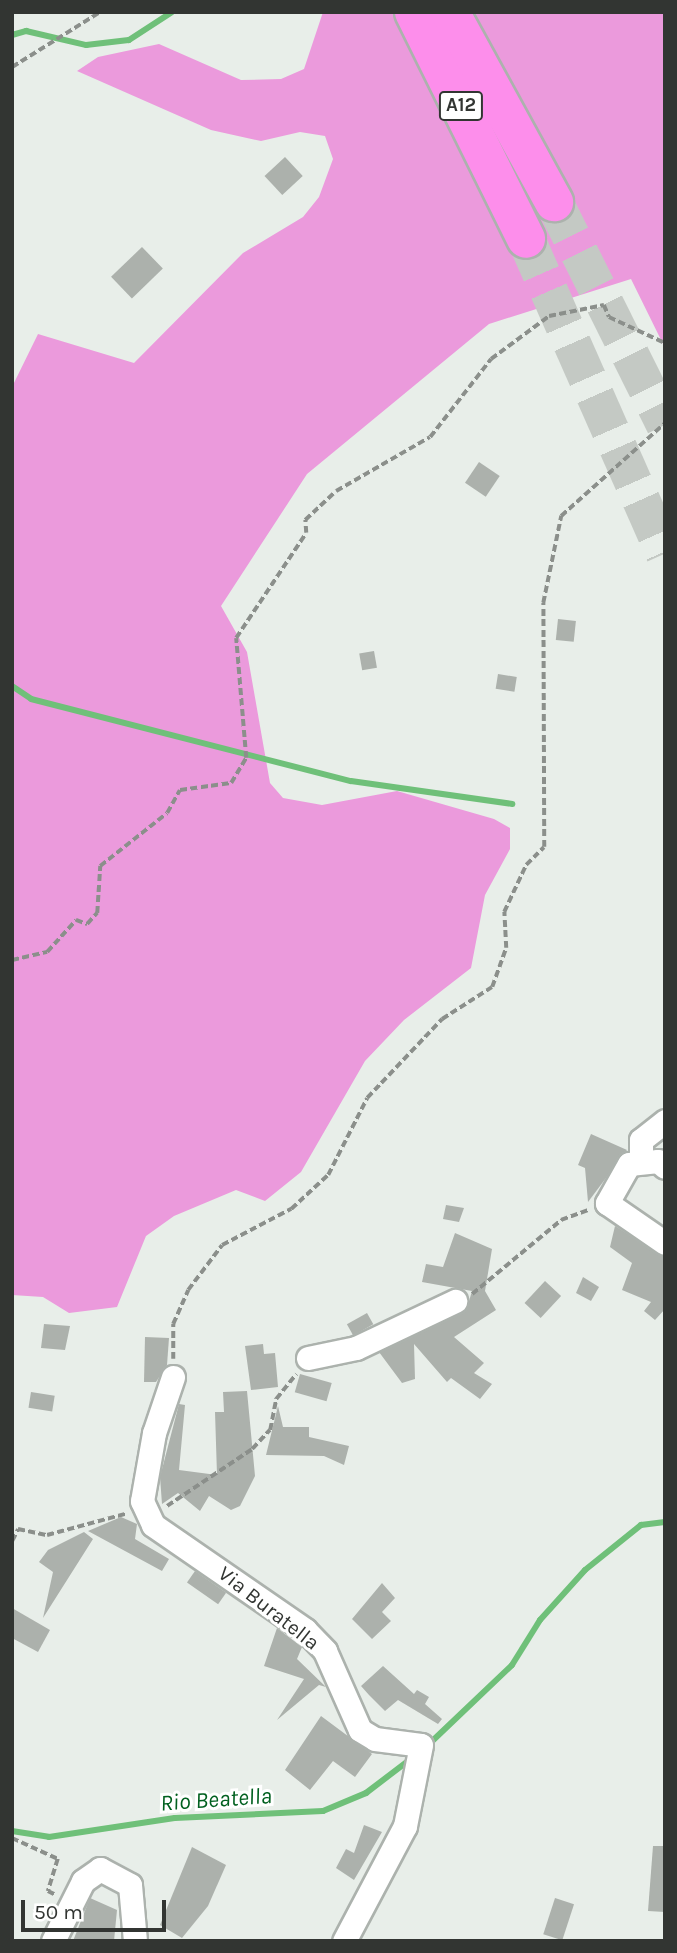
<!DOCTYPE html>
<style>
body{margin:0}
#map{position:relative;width:677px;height:1953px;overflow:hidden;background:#e8eee9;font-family:Karla,sans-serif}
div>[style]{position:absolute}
.forest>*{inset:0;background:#eb9adc}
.stream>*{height:6px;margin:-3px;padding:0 3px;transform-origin:3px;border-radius:3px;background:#6fc079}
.building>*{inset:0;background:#acb1ac;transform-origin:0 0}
.highway-tunnel>*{height:38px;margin-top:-19px;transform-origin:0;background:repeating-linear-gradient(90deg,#c4c9c4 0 38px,transparent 0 57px)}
.path>*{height:3.5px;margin-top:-1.75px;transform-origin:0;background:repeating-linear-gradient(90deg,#8b8f8b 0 7px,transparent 0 10.5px)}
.roads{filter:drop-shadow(2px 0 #acb2ad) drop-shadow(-2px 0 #acb2ad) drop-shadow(0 2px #acb2ad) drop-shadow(0 -2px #acb2ad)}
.street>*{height:23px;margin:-11.5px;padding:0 11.5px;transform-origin:11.5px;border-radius:11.5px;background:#fff}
.highway>*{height:38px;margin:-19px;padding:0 19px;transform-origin:19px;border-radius:19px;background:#fd8eeb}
span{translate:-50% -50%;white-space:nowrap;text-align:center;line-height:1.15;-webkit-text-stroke:6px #fff;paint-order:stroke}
.shield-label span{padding:2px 5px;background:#fff;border:2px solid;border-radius:5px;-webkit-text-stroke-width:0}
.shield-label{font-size:19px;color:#323532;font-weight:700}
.street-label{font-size:21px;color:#323532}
.water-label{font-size:23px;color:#00601f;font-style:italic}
.frame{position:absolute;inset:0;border:14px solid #323532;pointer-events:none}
.scale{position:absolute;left:21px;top:1900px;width:145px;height:32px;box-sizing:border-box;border:4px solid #323532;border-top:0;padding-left:9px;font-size:21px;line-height:24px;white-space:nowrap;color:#323532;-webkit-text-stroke:5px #fff;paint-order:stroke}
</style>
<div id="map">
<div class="forest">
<div style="clip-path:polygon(323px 12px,665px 12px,665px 348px,631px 279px,489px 324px,307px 474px,221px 606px,247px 652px,270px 783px,283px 798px,322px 805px,397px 791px,494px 819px,510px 828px,510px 849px,485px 895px,471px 968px,404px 1020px,365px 1061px,301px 1172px,265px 1201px,236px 1190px,174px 1216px,146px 1236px,117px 1307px,69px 1313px,43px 1297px,12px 1295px,12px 387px,38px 334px,134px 363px,243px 253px,303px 217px,319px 197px,333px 159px,325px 136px,300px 132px,261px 141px,211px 130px,77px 71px,98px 57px,159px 44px,241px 80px,281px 79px,304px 69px)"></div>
</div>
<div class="stream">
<div style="left:12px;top:35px;width:15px;rotate:-16deg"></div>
<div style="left:26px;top:31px;width:62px;rotate:13.1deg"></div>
<div style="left:86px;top:45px;width:43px;rotate:-6.6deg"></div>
<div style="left:129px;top:40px;width:51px;rotate:-33.1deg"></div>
<div style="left:12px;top:686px;width:23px;rotate:34deg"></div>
<div style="left:31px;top:699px;width:330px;rotate:14.4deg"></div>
<div style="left:351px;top:781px;width:163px;rotate:8.1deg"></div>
<div style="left:427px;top:1746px;width:117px;rotate:-43.6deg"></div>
<div style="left:512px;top:1665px;width:53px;rotate:-58.1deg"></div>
<div style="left:540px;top:1620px;width:67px;rotate:-48deg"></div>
<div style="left:585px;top:1570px;width:72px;rotate:-38.8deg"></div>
<div style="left:641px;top:1525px;width:24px;rotate:-7deg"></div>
<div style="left:12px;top:1831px;width:37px;rotate:9deg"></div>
<div style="left:49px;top:1837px;width:127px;rotate:-8.6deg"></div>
<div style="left:175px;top:1818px;width:148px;rotate:-2.7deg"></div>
<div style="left:323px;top:1811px;width:47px;rotate:-22.7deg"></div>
<div style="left:366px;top:1793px;width:58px;rotate:-37.3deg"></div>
</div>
<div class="building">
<div style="left:285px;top:157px;width:26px;height:28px;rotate:47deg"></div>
<div style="left:142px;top:247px;width:30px;height:43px;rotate:46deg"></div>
<div style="left:479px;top:462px;width:25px;height:25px;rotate:34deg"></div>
<div style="left:558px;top:619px;width:18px;height:21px;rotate:6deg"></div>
<div style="left:374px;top:651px;width:17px;height:15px;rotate:80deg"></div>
<div style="left:498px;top:674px;width:19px;height:15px;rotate:9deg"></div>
<div style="clip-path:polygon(591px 1134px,627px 1150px,588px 1202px,585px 1168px,578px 1165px)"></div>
<div style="clip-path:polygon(446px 1205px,464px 1208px,459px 1222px,443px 1219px)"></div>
<div style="clip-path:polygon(615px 1226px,665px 1257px,665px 1309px,655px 1320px,644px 1311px,651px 1302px,622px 1290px,632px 1263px,610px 1247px)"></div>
<div style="clip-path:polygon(455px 1233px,492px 1249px,485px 1291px,496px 1310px,454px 1337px,484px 1363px,474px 1373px,492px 1384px,480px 1399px,451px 1378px,447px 1382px,414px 1344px,415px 1379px,402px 1383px,379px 1352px,467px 1308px,472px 1291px,422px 1282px,426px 1264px,443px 1267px)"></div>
<div style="clip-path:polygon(583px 1277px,599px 1287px,591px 1301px,576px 1293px)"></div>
<div style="left:545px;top:1281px;width:22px;height:30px;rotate:43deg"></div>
<div style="left:367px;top:1313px;width:13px;height:23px;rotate:61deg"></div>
<div style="clip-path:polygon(44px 1324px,70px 1326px,65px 1350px,41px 1348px)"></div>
<div style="clip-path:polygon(145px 1337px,169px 1338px,167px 1365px,156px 1382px,144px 1382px)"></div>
<div style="clip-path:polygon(263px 1344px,264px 1354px,275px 1353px,278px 1387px,251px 1390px,245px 1346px)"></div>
<div style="left:300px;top:1374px;width:33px;height:19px;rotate:16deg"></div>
<div style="clip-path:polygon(247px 1391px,255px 1476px,240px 1506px,231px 1510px,209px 1496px,200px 1511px,178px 1493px,162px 1504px,160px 1477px,179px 1404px,185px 1405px,179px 1470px,217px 1475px,215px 1412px,224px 1412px,223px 1392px)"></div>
<div style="left:31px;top:1392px;width:24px;height:16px;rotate:9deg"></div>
<div style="clip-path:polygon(278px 1406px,283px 1427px,309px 1427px,309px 1437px,349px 1446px,344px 1465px,324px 1456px,266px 1455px)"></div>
<div style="clip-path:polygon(121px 1517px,137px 1524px,135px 1539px,169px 1559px,162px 1571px,88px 1531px)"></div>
<div style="clip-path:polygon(84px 1532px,93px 1539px,43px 1618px,53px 1572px,39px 1562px,48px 1550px)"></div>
<div style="left:195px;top:1571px;width:38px;height:14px;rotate:35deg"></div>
<div style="clip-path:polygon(382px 1583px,395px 1598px,382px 1612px,391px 1621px,372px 1639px,352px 1619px)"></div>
<div style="clip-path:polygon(12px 1608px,50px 1630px,38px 1652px,12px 1638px)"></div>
<div style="clip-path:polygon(277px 1628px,302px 1647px,297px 1659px,326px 1687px,319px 1685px,277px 1720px,304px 1679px,264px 1666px)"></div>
<div style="clip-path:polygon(383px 1666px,414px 1694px,417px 1690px,429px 1697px,425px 1704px,442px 1719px,438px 1724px,398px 1700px,385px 1711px,369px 1695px,361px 1686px)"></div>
<div style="clip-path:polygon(321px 1716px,372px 1754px,355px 1777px,333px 1761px,310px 1790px,285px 1770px)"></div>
<div style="clip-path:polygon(364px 1825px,382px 1832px,354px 1880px,336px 1868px,346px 1849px,354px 1853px)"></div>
<div style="clip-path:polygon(653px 1846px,665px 1846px,665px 1912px,648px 1911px)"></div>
<div style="clip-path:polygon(192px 1847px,226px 1865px,208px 1906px,182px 1938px,160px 1925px)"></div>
<div style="clip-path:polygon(90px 1898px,117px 1910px,114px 1941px,73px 1941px)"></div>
<div style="left:555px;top:1898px;width:20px;height:38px;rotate:18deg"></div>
</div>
<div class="highway-tunnel">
<div style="left:554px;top:202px;width:249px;rotate:63.5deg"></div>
<div style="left:526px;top:239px;width:344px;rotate:66.2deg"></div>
</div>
<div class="path">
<div style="left:12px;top:67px;width:104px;rotate:-32deg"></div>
<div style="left:12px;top:960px;width:36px;rotate:-13deg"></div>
<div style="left:47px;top:952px;width:43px;rotate:-47.8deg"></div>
<div style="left:76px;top:920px;width:12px;rotate:20deg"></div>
<div style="left:87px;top:924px;width:15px;rotate:-48deg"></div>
<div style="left:97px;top:913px;width:47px;rotate:-86.3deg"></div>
<div style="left:100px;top:866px;width:85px;rotate:-38.3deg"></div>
<div style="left:167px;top:813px;width:26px;rotate:-61deg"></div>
<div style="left:180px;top:790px;width:51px;rotate:-7.8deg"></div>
<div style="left:231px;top:783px;width:29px;rotate:-59deg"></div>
<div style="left:246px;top:758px;width:120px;rotate:-94.8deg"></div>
<div style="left:236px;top:638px;width:126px;rotate:-56.3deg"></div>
<div style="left:306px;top:533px;width:13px;rotate:-94deg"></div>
<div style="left:305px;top:520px;width:42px;rotate:-43.1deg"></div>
<div style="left:336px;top:491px;width:108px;rotate:-29.9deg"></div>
<div style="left:430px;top:437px;width:99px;rotate:-52deg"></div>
<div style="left:491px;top:359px;width:72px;rotate:-36.6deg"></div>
<div style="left:549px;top:316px;width:56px;rotate:-11.3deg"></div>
<div style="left:604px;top:305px;width:13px;rotate:67deg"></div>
<div style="left:609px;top:317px;width:62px;rotate:24.9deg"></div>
<div style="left:472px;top:1294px;width:116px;rotate:-39.7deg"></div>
<div style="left:561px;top:1220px;width:30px;rotate:-20deg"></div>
<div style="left:173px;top:1359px;width:35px;rotate:-90deg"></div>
<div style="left:173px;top:1324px;width:37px;rotate:-66deg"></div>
<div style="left:188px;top:1290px;width:56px;rotate:-52.9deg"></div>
<div style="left:222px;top:1245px;width:78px;rotate:-27.6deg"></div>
<div style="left:291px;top:1209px;width:50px;rotate:-42.6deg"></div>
<div style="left:328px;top:1175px;width:86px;rotate:-63.1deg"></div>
<div style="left:367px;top:1098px;width:109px;rotate:-46.5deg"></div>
<div style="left:442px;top:1019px;width:59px;rotate:-32.6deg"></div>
<div style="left:492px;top:987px;width:41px;rotate:-70.3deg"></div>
<div style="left:506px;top:948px;width:36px;rotate:-93deg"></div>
<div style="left:504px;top:912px;width:52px;rotate:-64.9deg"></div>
<div style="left:526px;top:865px;width:25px;rotate:-45deg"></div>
<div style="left:544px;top:847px;width:244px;rotate:-90.2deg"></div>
<div style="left:543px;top:603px;width:89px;rotate:-78.3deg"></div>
<div style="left:561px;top:516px;width:140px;rotate:-41.8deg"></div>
<div style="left:167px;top:1506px;width:102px;rotate:-33.8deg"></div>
<div style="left:252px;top:1449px;width:26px;rotate:-47deg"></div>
<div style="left:270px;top:1430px;width:32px;rotate:-79deg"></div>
<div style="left:276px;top:1399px;width:32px;rotate:-51deg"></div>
<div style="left:12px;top:1541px;width:13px;rotate:-63deg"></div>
<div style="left:18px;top:1529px;width:30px;rotate:12deg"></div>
<div style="left:47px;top:1535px;width:81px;rotate:-15.1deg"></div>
<div style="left:12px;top:1838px;width:51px;rotate:24.5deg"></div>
<div style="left:58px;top:1859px;width:34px;rotate:107deg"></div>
<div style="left:48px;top:1891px;width:7px;rotate:27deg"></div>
</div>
<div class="roads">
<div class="street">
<div style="left:641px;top:1161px;width:21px;rotate:-90deg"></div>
<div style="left:641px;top:1140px;width:31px;rotate:-38deg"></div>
<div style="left:665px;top:1167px;width:9px;rotate:-139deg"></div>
<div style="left:658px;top:1161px;width:29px;rotate:174deg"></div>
<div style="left:629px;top:1164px;width:45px;rotate:119.4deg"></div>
<div style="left:607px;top:1203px;width:70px;rotate:34.6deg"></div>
<div style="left:308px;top:1358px;width:49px;rotate:-11.8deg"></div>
<div style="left:356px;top:1348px;width:110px;rotate:-25.4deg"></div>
<div style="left:173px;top:1377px;width:59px;rotate:108.7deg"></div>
<div style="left:154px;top:1433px;width:69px;rotate:100deg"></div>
<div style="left:142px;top:1501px;width:26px;rotate:65deg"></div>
<div style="left:153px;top:1525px;width:185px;rotate:34.6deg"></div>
<div style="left:305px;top:1630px;width:29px;rotate:46deg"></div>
<div style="left:325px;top:1651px;width:86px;rotate:66.1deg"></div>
<div style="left:360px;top:1730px;width:17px;rotate:31deg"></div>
<div style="left:375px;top:1739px;width:46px;rotate:7.4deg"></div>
<div style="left:421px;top:1745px;width:83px;rotate:101.2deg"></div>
<div style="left:405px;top:1826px;width:130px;rotate:117.9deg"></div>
<div style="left:53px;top:1941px;width:67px;rotate:-63.4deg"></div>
<div style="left:83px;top:1881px;width:21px;rotate:-35deg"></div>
<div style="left:100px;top:1869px;width:34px;rotate:28deg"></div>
<div style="left:130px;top:1885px;width:56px;rotate:84.9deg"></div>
</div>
<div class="highway">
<div style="left:414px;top:12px;width:253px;rotate:63.7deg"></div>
<div style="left:450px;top:12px;width:217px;rotate:61.3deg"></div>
</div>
</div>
<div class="shield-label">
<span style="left:461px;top:106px">A12</span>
</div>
<div class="street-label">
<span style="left:269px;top:1608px;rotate:38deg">Via Buratella</span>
</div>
<div class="water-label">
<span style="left:216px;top:1800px;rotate:-4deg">Rio Beatella</span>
</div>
<div class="frame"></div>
<div class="scale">50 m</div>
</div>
